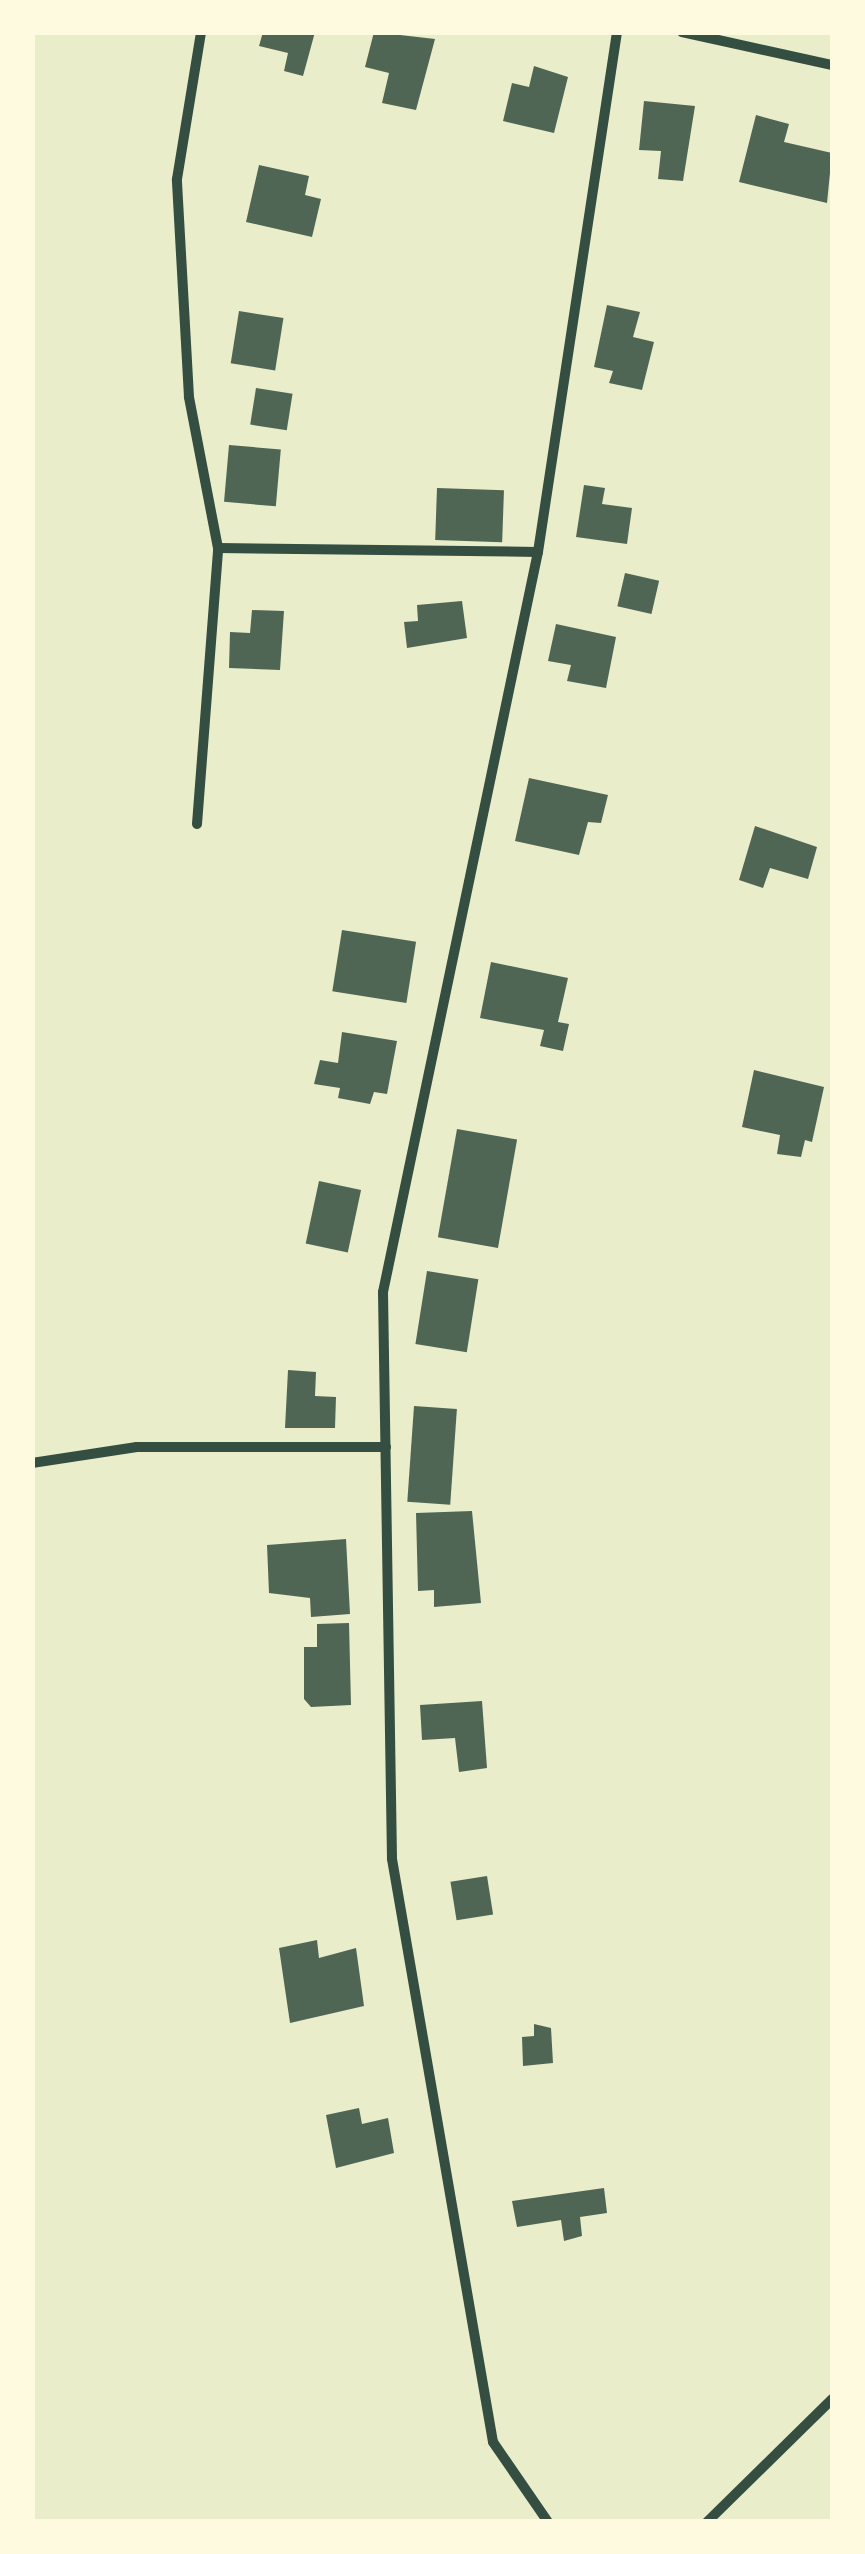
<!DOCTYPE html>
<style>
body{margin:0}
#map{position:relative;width:865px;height:2554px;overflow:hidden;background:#e9edc9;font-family:Rubik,sans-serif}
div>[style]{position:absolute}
.building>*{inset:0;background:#4f6655;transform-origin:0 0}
.minor>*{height:10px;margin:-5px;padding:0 5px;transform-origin:5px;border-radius:5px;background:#344e41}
span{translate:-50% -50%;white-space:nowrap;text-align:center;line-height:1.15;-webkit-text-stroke:8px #fefae0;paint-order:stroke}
.frame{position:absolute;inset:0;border:35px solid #fefae0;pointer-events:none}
</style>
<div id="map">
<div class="building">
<div style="clip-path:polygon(263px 32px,315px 32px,303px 76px,284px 71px,288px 53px,259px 46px)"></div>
<div style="clip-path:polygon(374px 32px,435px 39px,416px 110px,382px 103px,389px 73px,365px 67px)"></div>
<div style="clip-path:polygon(534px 66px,568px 77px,554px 133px,503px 121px,512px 83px,529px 87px)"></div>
<div style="clip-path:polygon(644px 101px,695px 106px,683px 181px,658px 179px,661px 151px,639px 150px)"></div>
<div style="clip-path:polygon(756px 115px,789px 124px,784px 142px,832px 153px,827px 203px,739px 182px)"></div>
<div style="clip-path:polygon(259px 165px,309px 176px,305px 195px,321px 199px,312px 237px,246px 222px)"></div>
<div style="clip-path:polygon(607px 305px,640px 312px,633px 337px,654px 342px,642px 390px,609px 383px,613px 371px,594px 367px)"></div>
<div style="left:239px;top:311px;width:45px;height:53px;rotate:9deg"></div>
<div style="left:256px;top:388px;width:37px;height:37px;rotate:9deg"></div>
<div style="left:229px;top:445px;width:52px;height:57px;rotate:5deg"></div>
<div style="clip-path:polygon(584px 485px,605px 488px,602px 504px,632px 508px,627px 544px,576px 537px)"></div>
<div style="left:437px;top:488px;width:67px;height:52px;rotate:2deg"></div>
<div style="left:625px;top:573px;width:35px;height:34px;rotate:13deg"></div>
<div style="clip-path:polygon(462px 601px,467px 638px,407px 648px,404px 622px,418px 621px,417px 605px)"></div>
<div style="clip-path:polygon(252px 610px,284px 611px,280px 670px,229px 668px,230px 632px,250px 633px)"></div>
<div style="clip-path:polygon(556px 624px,616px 637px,606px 688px,567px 681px,571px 665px,548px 661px)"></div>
<div style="clip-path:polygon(529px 778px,608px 795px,601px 823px,588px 822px,579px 855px,515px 841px)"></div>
<div style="clip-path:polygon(755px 826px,817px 847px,808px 879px,770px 868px,763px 888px,739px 880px)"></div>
<div style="left:342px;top:930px;width:75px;height:62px;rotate:9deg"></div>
<div style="clip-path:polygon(491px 962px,568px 978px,558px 1022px,569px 1024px,563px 1051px,540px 1046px,544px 1030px,480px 1018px)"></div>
<div style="clip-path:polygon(342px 1032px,397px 1041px,387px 1094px,374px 1092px,370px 1104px,338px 1098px,340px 1088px,314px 1084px,320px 1060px,338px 1063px)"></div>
<div style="clip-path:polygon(754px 1070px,824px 1087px,812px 1142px,805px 1140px,801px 1157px,777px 1154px,780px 1135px,742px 1127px)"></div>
<div style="left:457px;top:1129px;width:61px;height:110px;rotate:10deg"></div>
<div style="left:319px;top:1181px;width:43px;height:64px;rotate:12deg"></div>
<div style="left:427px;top:1271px;width:52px;height:74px;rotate:9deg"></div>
<div style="clip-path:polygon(288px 1370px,316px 1372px,315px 1396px,336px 1397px,335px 1428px,285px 1428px)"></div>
<div style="left:414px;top:1406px;width:43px;height:96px;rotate:4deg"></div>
<div style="clip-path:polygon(472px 1511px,481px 1603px,434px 1607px,434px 1590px,418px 1591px,416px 1513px)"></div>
<div style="clip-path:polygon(346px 1539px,350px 1614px,311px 1617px,310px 1598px,269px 1593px,267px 1545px)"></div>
<div style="clip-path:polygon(349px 1623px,351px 1705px,311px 1707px,304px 1699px,304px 1647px,317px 1647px,317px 1624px)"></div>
<div style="clip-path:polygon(482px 1701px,487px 1768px,459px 1772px,455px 1738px,422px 1740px,420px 1705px)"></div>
<div style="left:487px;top:1876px;width:39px;height:37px;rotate:81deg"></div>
<div style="clip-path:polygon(317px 1940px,319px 1958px,356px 1948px,364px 2006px,290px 2023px,279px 1948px)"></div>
<div style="clip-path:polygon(534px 2024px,551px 2028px,553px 2063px,523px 2066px,522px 2037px,534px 2036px)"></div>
<div style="clip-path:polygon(359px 2108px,362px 2124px,388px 2118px,394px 2153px,336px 2168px,326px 2115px)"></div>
<div style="clip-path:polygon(604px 2188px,607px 2213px,580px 2217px,582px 2236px,564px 2241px,561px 2220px,517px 2227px,512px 2201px)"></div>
</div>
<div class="minor">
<div style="left:682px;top:32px;width:154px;rotate:12.4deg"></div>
<div style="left:218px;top:548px;width:320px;rotate:0.7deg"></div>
<div style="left:197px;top:824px;width:277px;rotate:-85.6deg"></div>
<div style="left:218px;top:548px;width:154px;rotate:-100.9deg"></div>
<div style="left:189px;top:397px;width:218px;rotate:-93.2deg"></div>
<div style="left:177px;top:179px;width:149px;rotate:-80.7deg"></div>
<div style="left:32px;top:1463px;width:106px;rotate:-8.7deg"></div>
<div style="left:137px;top:1447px;width:249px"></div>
<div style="left:548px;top:2522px;width:97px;rotate:-124.5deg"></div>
<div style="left:493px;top:2442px;width:592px;rotate:-99.83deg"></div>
<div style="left:392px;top:1859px;width:567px;rotate:-90.91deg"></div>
<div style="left:383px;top:1292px;width:756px;rotate:-78.17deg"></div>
<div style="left:538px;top:552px;width:526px;rotate:-81.36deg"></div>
<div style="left:707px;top:2522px;width:175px;rotate:-44.5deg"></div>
</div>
<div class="frame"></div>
</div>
